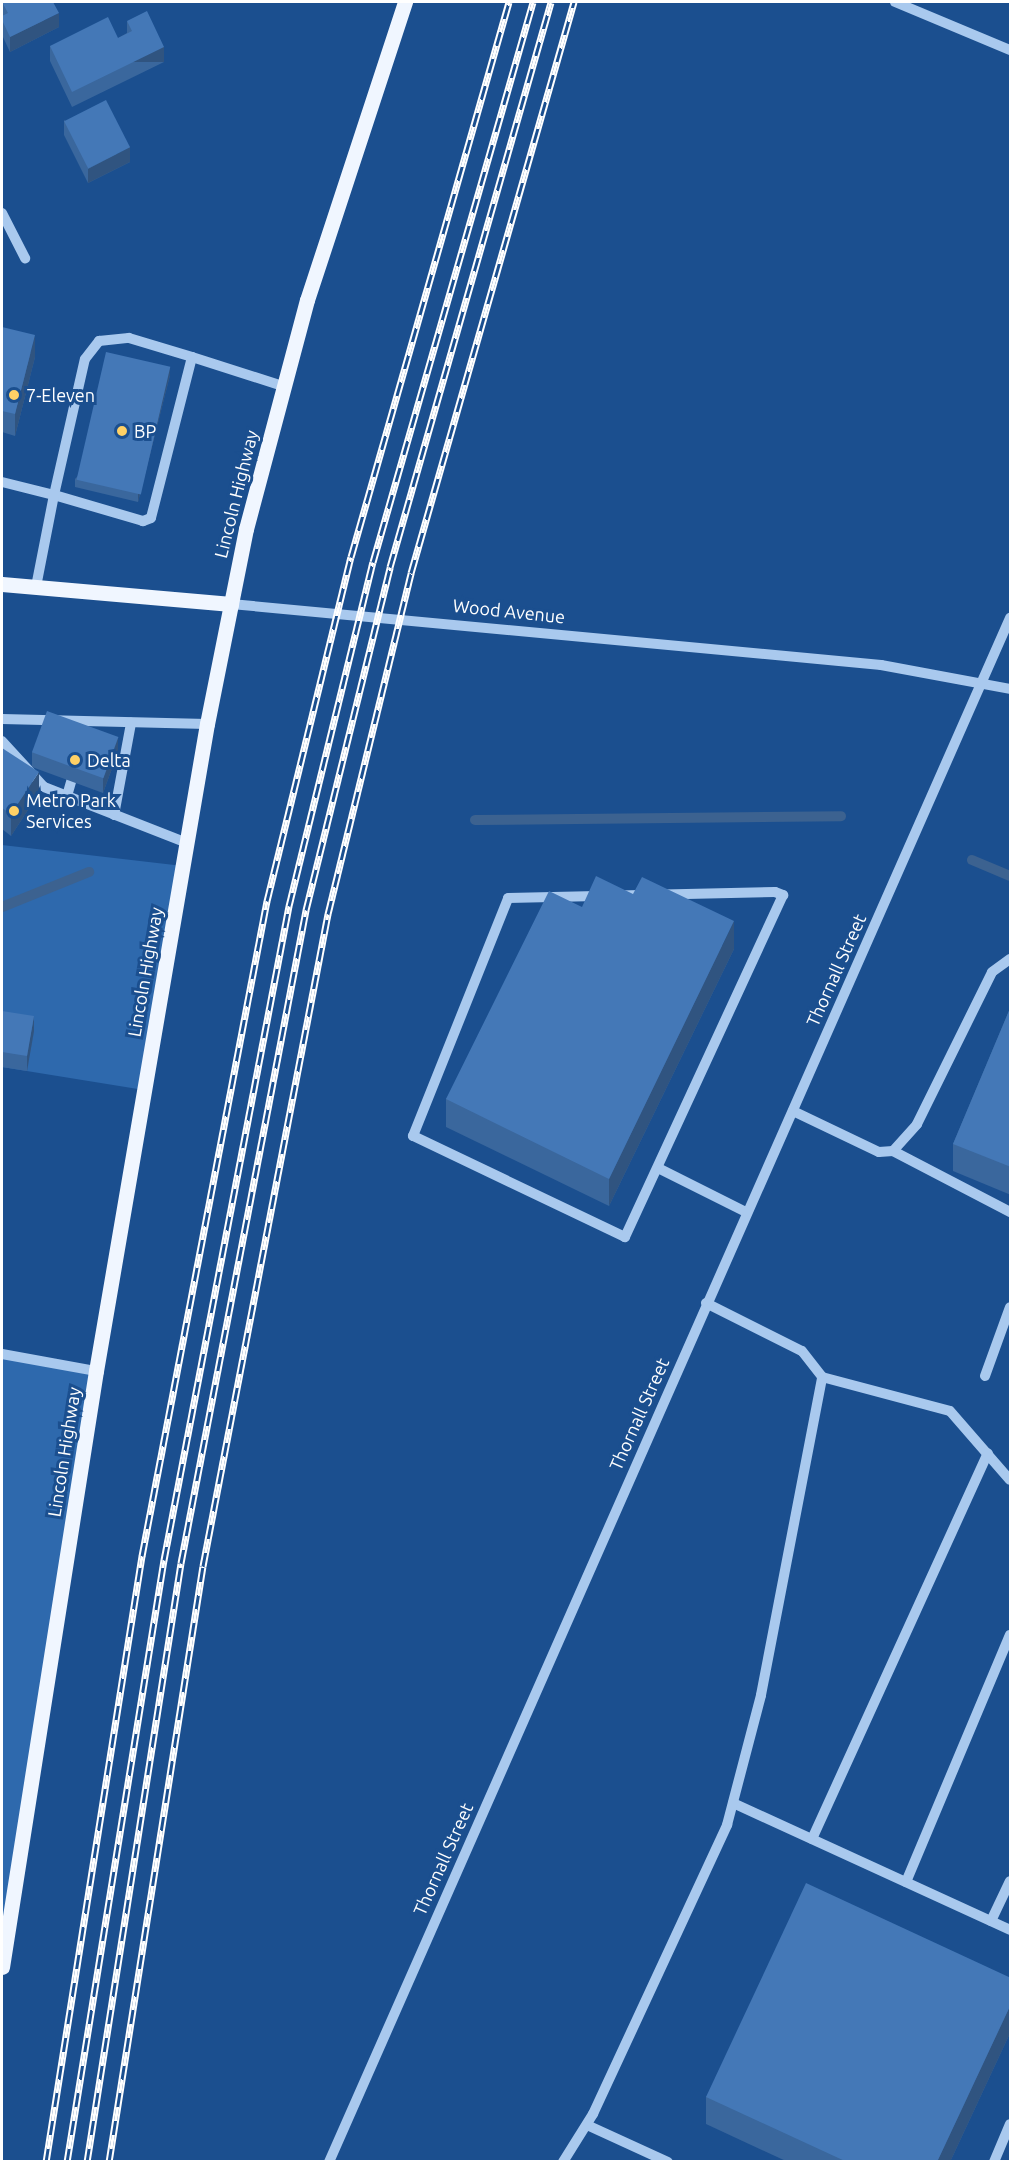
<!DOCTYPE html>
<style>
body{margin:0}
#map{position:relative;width:1012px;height:2163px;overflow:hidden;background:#1b4f8f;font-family:Ubuntu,sans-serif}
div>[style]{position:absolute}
.green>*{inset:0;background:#2e69ad}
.stream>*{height:10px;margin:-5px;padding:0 5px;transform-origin:5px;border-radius:5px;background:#3c6290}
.minor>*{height:10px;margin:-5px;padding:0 5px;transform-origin:5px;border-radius:5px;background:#a9c9ee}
.major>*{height:15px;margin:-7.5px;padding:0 7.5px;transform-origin:7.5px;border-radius:7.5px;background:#f0f6ff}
.rail>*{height:7px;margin-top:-3.5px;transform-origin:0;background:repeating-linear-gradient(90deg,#1b4f8f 0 14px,#fff 0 28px);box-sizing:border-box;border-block:2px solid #fff}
.wall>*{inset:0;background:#3a679d}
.shaded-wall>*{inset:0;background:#305480;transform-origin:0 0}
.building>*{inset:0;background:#4478b7;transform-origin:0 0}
.dots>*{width:16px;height:16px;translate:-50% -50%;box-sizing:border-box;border:3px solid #1b4f8f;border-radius:50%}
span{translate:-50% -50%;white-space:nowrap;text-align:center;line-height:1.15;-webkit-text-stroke:6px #1b4f8f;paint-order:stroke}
.poi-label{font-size:18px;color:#fff}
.left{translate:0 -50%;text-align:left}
.street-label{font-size:18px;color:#fff}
.frame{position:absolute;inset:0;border:3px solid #fff;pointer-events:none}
</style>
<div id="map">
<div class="green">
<div style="clip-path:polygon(2px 845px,183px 866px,144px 1090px,2px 1067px)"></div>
<div style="clip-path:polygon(2px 1354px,96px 1371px,2px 1967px)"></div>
</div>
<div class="stream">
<div style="left:475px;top:820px;width:366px;rotate:-0.6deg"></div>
<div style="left:972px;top:860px;width:41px;rotate:22.8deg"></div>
<div style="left:2px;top:907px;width:94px;rotate:-21.9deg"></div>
</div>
<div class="minor">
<div style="left:895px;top:2px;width:125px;rotate:22.7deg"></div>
<div style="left:2px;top:213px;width:51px;rotate:62.9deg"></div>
<div style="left:192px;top:357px;width:166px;rotate:104.3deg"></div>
<div style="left:151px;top:518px;width:9px;rotate:159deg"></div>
<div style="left:143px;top:521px;width:93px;rotate:-163.7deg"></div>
<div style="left:54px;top:495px;width:139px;rotate:-77.2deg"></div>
<div style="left:85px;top:359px;width:23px;rotate:-52deg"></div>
<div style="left:99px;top:341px;width:30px;rotate:-6deg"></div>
<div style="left:129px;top:338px;width:66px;rotate:16.8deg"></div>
<div style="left:192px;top:357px;width:96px;rotate:17.7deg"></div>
<div style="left:2px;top:482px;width:54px;rotate:14deg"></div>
<div style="left:54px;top:495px;width:94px;rotate:101.1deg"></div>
<div style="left:231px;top:604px;width:653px;rotate:5.36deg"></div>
<div style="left:881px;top:665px;width:131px;rotate:10.5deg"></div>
<div style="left:2px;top:719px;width:205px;rotate:1.4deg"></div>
<div style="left:2px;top:741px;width:62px;rotate:47.6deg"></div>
<div style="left:44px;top:787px;width:154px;rotate:21.4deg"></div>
<div style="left:67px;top:796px;width:18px;rotate:-74deg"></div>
<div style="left:114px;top:815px;width:94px;rotate:-79.5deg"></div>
<div style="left:775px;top:892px;width:9px;rotate:21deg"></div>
<div style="left:783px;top:895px;width:377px;rotate:114.8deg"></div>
<div style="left:625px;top:1237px;width:235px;rotate:-154.5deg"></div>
<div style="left:413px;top:1136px;width:256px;rotate:-68.2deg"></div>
<div style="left:508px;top:898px;width:267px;rotate:-1.3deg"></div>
<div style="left:793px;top:1111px;width:95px;rotate:25.5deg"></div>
<div style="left:879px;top:1152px;width:14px;rotate:-4deg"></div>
<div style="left:893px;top:1151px;width:36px;rotate:-48deg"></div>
<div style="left:917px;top:1124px;width:169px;rotate:-63.7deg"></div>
<div style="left:992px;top:972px;width:22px;rotate:-36deg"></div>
<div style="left:893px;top:1151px;width:132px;rotate:27.5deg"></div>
<div style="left:658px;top:1168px;width:98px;rotate:26.6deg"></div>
<div style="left:706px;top:1303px;width:107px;rotate:26.6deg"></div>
<div style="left:802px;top:1351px;width:33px;rotate:52deg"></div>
<div style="left:822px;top:1377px;width:132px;rotate:14.9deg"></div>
<div style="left:950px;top:1411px;width:91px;rotate:49deg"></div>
<div style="left:2px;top:1354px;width:96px;rotate:10.3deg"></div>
<div style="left:985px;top:1376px;width:73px;rotate:-70.1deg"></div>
<div style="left:733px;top:1803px;width:305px;rotate:24.6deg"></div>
<div style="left:812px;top:1839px;width:424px;rotate:-65.5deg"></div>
<div style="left:906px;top:1882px;width:268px;rotate:-67.2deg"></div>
<div style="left:991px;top:1921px;width:44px;rotate:-64.6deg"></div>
<div style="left:587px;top:2125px;width:89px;rotate:24.6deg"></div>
<div style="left:329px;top:2162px;width:1688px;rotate:-66.2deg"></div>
<div style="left:563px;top:2162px;width:57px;rotate:-58deg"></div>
<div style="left:593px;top:2114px;width:319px;rotate:-65.1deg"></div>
<div style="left:727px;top:1825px;width:134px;rotate:-75.3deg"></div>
<div style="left:761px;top:1695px;width:324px;rotate:-79.1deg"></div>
<div style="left:994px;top:2162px;width:41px;rotate:-67.2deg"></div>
</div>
<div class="major">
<div style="left:2px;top:584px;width:230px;rotate:5deg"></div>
<div style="left:2px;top:1967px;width:603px;rotate:-81.04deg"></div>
<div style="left:96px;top:1371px;width:656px;rotate:-80.27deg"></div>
<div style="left:207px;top:724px;width:199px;rotate:-78.7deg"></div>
<div style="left:246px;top:529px;width:237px;rotate:-75.1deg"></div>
<div style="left:307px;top:300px;width:314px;rotate:-71.8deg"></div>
</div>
<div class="rail">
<div style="left:46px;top:2162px;width:614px;rotate:-81deg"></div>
<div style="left:142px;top:1556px;width:667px;rotate:-79.2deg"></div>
<div style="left:267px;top:901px;width:354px;rotate:-76.3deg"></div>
<div style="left:351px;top:557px;width:577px;rotate:-74.11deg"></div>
<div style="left:67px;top:2162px;width:610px;rotate:-80.85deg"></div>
<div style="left:164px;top:1560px;width:666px;rotate:-79.18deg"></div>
<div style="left:289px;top:906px;width:354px;rotate:-76.3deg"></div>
<div style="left:373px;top:562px;width:582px;rotate:-74.05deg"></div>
<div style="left:87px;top:2162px;width:606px;rotate:-81.08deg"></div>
<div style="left:181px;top:1563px;width:665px;rotate:-79.16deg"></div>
<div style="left:306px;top:910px;width:353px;rotate:-76.2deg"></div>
<div style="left:390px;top:567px;width:587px;rotate:-74.09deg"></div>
<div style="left:109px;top:2162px;width:603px;rotate:-81.04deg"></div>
<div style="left:203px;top:1566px;width:664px;rotate:-79.15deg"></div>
<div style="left:328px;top:914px;width:351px;rotate:-76.3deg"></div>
<div style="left:411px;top:573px;width:594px;rotate:-74.07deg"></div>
</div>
<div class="wall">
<div style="clip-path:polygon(2px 2px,59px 27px,10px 52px,2px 35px)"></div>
<div style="clip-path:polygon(127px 21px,164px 62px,72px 107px,50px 61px,50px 46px,118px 38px,127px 33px)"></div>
<div style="clip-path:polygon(64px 120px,130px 162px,88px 183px,64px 135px)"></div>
<div style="clip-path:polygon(2px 327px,35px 357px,15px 436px,2px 432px)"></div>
<div style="clip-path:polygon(170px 375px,138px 502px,75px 487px,75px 479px)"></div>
<div style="clip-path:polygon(2px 748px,39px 793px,11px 836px,2px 829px)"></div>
<div style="clip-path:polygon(32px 752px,118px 752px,103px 793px,32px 767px)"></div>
<div style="clip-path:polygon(582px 907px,734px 949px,609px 1206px,446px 1127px,446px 1099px)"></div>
<div style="clip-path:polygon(1011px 1006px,1011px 1195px,953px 1171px,953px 1144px)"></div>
<div style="clip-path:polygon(2px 1011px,34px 1031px,27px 1071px,2px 1067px)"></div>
<div style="clip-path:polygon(1011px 1978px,1011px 2031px,950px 2162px,788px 2162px,706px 2124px,706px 2097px)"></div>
</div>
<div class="shaded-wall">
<div style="clip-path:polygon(59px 13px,59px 27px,10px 52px,10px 37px)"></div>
<div style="left:164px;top:47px;width:15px;height:102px;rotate:90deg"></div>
<div style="clip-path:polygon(130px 147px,130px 162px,88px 183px,88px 169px)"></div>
<div style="clip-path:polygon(35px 335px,35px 357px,15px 436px,15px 414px)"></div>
<div style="clip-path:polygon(170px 367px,170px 375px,138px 502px,138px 495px)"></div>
<div style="clip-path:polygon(118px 737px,118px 752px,103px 793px,103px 778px)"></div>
<div style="clip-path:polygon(39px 772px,39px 793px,11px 836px,11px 814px)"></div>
<div style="clip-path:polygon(734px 921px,734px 949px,609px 1206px,609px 1179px)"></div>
<div style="clip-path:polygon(34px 1016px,34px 1031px,27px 1071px,27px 1056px)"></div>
<div style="clip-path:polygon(1011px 2004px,1011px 2031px,950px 2162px,937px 2162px)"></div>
</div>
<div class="building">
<div style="clip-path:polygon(2px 2px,53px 2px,59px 13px,10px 37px,2px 20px,2px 16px,8px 13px)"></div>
<div style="clip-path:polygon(147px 11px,164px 47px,72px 92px,50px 46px,108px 17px,118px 38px,132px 31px,127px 21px)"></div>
<div style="left:106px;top:100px;width:53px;height:47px;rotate:63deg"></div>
<div style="clip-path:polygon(2px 327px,35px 335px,15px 414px,2px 411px)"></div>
<div style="left:106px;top:352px;width:66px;height:131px;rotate:13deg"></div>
<div style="left:47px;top:711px;width:76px;height:44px;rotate:20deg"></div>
<div style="clip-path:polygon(2px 748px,39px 772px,11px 814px,2px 808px)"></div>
<div style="clip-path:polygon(596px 876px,633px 894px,642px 877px,734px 921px,609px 1179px,446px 1099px,549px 891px,582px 907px)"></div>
<div style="clip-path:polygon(1011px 1006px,1011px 1167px,953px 1144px)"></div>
<div style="clip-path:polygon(2px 1011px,34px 1016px,27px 1056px,2px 1052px)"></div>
<div style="clip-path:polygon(806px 1883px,1011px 1978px,1011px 2004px,937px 2162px,847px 2162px,706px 2097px)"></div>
</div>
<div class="dots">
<div style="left:14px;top:395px;background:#ffd166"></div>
<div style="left:122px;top:431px;background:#ffd166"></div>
<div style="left:75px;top:760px;background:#ffd166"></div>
<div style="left:14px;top:811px;background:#ffd166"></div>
</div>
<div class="poi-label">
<span class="left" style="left:26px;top:395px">7-Eleven</span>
<span class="left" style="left:134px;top:431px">BP</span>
<span class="left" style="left:87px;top:760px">Delta</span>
<span class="left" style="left:26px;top:811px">Metro Park<br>Services</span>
</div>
<div class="street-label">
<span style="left:236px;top:494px;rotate:-76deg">Lincoln Highway</span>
<span style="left:509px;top:611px;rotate:6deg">Wood Avenue</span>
<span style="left:836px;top:970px;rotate:-66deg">Thornall Street</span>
<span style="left:145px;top:972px;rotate:-80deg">Lincoln Highway</span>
<span style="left:639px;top:1414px;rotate:-66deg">Thornall Street</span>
<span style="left:64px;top:1452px;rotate:-81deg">Lincoln Highway</span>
<span style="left:443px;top:1859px;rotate:-66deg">Thornall Street</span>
</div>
<div class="frame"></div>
</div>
